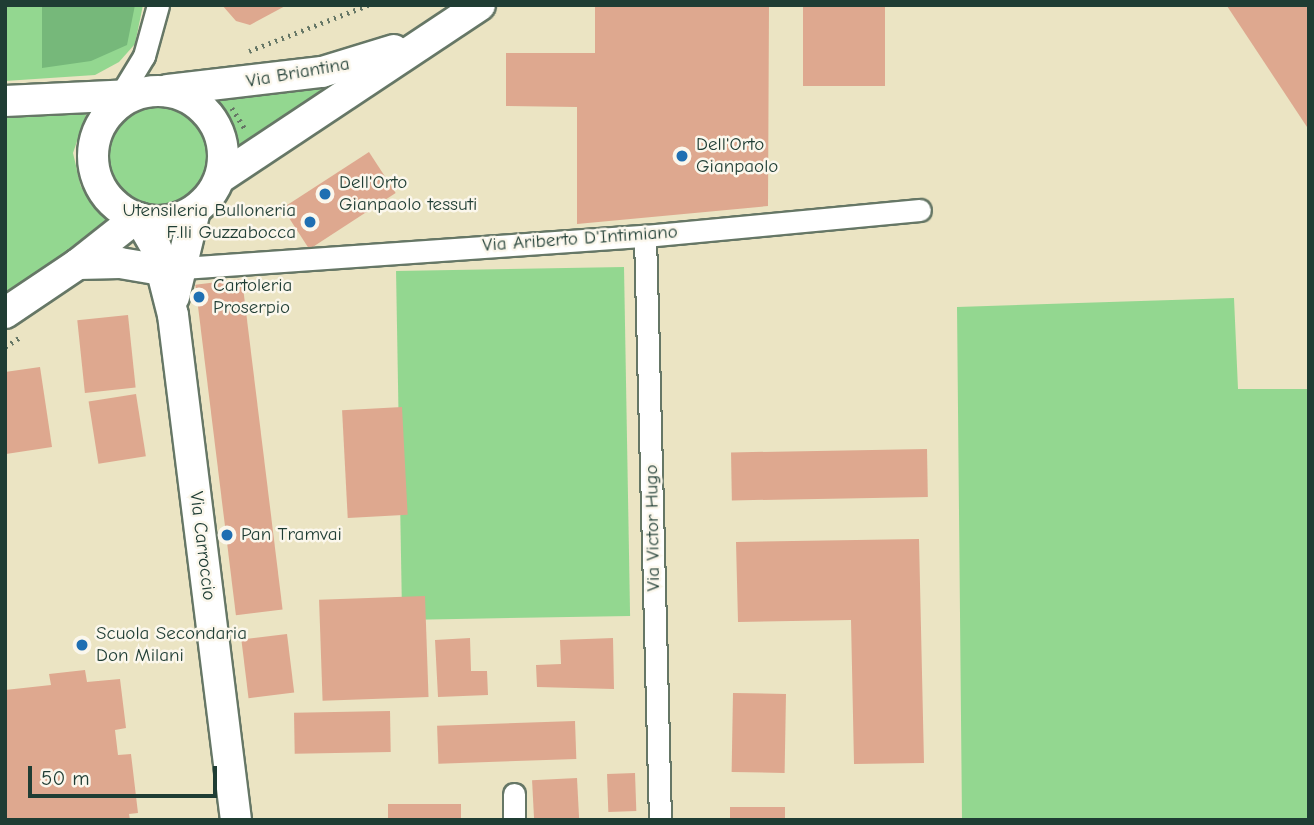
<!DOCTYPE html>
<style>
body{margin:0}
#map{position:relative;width:1314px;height:825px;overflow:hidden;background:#ebe4c3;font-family:"Comic Neue",sans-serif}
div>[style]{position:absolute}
.green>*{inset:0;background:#93d790;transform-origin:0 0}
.round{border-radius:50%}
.forest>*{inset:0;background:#76b87a}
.building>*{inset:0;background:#dea88f;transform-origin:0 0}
.path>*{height:4.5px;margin-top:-2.25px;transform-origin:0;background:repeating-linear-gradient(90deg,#676 0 2px,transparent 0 7px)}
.roads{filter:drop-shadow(2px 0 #676) drop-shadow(-2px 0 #676) drop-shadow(0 2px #676) drop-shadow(0 -2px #676)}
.street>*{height:21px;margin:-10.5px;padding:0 10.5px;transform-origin:10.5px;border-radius:10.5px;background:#fff}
.secondary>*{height:30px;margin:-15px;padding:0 15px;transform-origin:15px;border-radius:15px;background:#fff}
.secondary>.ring{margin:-15px;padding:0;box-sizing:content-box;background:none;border:30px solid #fff;border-radius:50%}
.dots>*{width:19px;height:19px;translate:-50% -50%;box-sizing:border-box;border:4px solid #fbf7ec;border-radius:50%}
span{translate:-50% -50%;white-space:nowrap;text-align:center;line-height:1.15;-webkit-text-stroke:5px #fbf7ec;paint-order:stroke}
.street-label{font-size:19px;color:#1f3d34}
.poi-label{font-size:19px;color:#1f3d34}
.left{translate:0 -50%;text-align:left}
.right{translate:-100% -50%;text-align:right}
.frame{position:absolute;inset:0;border:7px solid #1f3d34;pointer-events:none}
.scale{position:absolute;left:28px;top:766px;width:189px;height:32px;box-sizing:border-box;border:4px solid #1f3d34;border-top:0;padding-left:9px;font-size:21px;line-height:24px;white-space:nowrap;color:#1f3d34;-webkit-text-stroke:5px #fbf7ec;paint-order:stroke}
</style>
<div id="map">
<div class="green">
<div style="clip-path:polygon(5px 5px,143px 5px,135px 44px,119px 62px,95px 75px,5px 81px)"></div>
<div style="clip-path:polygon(376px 62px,236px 158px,235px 143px,218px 106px,204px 92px)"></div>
<div class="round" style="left:104px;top:102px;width:104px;height:104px"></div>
<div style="clip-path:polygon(87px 112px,73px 153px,81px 187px,114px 224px,5px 292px,5px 117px)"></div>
<div style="left:624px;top:267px;width:349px;height:228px;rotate:89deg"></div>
<div style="clip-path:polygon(1234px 298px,1238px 389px,1309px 389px,1309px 820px,962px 820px,957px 307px)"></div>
</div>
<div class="forest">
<div style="clip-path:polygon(42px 5px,135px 5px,127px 45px,91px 61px,42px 68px)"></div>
</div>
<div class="building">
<div style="clip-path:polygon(222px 5px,287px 5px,250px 25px,236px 21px)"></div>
<div style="clip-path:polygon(595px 5px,769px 5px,768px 206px,577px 224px,577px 107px,506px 106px,506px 53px,595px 53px)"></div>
<div style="left:803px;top:5px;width:82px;height:81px"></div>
<div style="clip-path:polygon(1229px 5px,1309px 5px,1309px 130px,1227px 6px)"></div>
<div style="left:369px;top:152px;width:49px;height:103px;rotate:57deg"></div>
<div style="left:242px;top:279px;width:333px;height:47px;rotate:83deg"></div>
<div style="left:128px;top:315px;width:73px;height:51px;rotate:84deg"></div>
<div style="clip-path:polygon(40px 367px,52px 447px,6px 454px,5px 372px)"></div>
<div style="left:136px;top:394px;width:63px;height:48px;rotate:81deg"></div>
<div style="left:402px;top:407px;width:108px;height:60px;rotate:87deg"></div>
<div style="left:927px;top:449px;width:48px;height:196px;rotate:89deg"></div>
<div style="clip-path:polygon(919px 539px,924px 763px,854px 764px,851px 620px,738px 622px,736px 542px)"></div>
<div style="left:425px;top:596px;width:101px;height:106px;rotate:88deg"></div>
<div style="left:287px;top:634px;width:59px;height:46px;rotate:83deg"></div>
<div style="clip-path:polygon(470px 638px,471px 671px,487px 671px,488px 695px,438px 697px,435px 640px)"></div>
<div style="clip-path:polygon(613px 638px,614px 689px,537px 687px,536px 665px,561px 664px,560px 640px)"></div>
<div style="clip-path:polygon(85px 670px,87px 682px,120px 679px,126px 728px,115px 730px,118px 755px,131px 754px,138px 813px,129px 814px,130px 820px,5px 820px,5px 690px,51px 685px,49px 674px)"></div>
<div style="left:733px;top:693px;width:53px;height:79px;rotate:1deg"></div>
<div style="left:390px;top:711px;width:41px;height:96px;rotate:89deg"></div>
<div style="left:575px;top:721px;width:38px;height:138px;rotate:88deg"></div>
<div style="left:635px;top:773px;width:38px;height:28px;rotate:88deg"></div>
<div style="left:577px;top:778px;width:42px;height:45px;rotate:87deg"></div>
<div style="left:461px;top:804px;width:16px;height:73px;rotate:90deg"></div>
<div style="left:785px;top:807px;width:13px;height:55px;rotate:90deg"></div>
</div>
<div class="path">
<div style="left:249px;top:51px;width:128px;rotate:-21.1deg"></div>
<div style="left:232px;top:108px;width:26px;rotate:58deg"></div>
<div style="left:5px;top:347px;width:17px;rotate:-33deg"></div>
</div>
<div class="roads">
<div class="street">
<div style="left:116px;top:102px;width:54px;rotate:-58.7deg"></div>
<div style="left:144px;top:56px;width:53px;rotate:-74.6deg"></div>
<div style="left:645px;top:236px;width:584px;rotate:88.53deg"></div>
<div style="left:168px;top:269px;width:478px;rotate:-4deg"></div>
<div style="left:645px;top:236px;width:276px;rotate:-5.4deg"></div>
<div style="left:514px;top:794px;width:26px;rotate:90deg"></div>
</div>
<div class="secondary">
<div style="left:168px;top:90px;width:155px;rotate:-6.7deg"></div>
<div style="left:322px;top:72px;width:75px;rotate:-17deg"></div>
<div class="ring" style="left:93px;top:91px;width:100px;height:100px"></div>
<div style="left:5px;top:101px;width:127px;rotate:-2.7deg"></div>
<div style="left:220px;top:178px;width:312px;rotate:-33.6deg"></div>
<div style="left:139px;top:218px;width:34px;rotate:60deg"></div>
<div style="left:156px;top:248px;width:69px;rotate:75.8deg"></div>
<div style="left:173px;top:315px;width:509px;rotate:82.89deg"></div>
<div style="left:78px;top:264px;width:42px;rotate:-1.4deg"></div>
<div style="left:120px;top:263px;width:43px;rotate:9.5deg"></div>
<div style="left:174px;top:297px;width:89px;rotate:-76.4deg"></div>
<div style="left:5px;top:313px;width:88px;rotate:-33.9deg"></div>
<div style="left:78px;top:264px;width:74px;rotate:-38.4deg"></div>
</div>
</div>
<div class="dots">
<div style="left:682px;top:156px;background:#1f6fb2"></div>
<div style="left:325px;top:194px;background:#1f6fb2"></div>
<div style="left:310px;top:222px;background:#1f6fb2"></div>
<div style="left:199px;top:297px;background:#1f6fb2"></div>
<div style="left:227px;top:535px;background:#1f6fb2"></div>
<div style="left:82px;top:645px;background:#1f6fb2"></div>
</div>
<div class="street-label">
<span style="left:298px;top:73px;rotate:-10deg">Via Briantina</span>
<span style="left:580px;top:239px;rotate:-4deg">Via Ariberto D'Intimiano</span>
<span style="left:653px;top:528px;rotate:-91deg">Via Victor Hugo</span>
<span style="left:202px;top:546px;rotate:83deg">Via Carroccio</span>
</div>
<div class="poi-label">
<span class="left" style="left:696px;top:156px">Dell'Orto<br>Gianpaolo</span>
<span class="left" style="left:339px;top:194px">Dell'Orto<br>Gianpaolo tessuti</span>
<span class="right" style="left:296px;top:222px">Utensileria Bulloneria<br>F.lli Guzzabocca</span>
<span class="left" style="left:213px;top:297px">Cartoleria<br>Proserpio</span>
<span class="left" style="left:241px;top:535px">Pan Tramvai</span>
<span class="left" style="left:96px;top:645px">Scuola Secondaria<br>Don Milani</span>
</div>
<div class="frame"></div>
<div class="scale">50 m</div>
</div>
